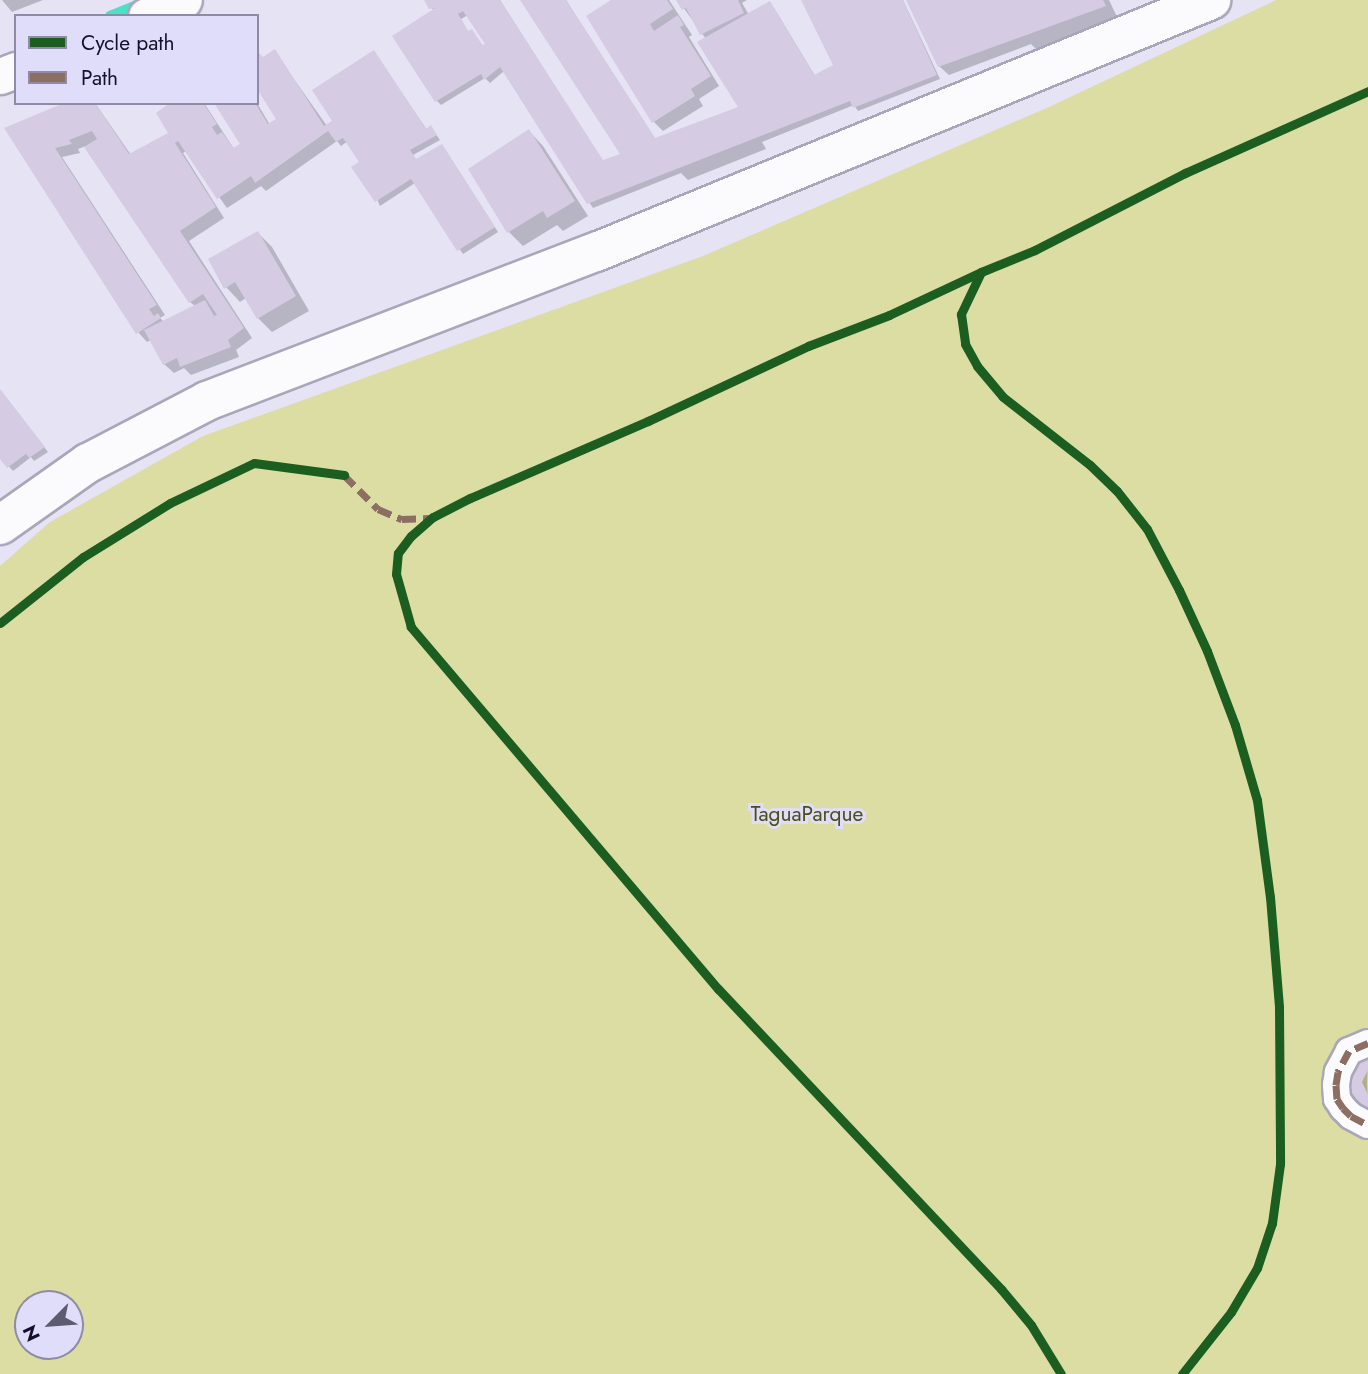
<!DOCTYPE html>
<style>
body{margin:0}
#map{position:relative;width:1368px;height:1374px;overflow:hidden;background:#e5e3f4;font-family:Jost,sans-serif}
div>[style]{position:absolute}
.green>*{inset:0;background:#dcdda3}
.shadow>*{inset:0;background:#0003}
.stream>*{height:10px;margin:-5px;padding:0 5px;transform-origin:5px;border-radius:5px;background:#4ae1c6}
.building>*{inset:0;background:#d5cbe3}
.roads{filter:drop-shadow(2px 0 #aaa6ba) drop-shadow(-2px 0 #aaa6ba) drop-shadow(0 2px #aaa6ba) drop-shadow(0 -2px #aaa6ba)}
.pedestrian>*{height:26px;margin:-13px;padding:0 13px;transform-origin:13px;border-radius:13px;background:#fbfbfd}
.minor>*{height:35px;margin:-17.5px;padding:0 17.5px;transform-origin:17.5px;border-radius:17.5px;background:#fbfbfd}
.tertiary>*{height:38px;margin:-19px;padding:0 19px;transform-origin:19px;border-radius:19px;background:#fbfbfd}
.quiet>*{height:7px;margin-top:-3.5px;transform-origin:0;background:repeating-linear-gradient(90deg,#8d6e63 0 14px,transparent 0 21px)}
.cycleway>*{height:9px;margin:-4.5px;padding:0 4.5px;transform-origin:4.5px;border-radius:4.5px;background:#1b5e20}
span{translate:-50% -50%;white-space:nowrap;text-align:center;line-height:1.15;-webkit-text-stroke:6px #e0ddfa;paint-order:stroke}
.park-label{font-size:21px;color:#4d4e17}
.legend{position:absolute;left:14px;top:14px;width:245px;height:91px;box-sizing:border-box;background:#e0ddfa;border:2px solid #8f8ba6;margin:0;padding:9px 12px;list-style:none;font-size:21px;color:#151029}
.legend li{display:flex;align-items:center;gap:14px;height:35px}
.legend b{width:35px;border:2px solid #8f8ba6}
.north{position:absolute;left:14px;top:1290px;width:70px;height:70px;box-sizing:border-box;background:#e0ddfa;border:2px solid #8f8ba6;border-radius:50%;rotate:245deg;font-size:19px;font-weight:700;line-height:28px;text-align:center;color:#151029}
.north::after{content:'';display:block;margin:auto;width:24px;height:32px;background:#5e5a70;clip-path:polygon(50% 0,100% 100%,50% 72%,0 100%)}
</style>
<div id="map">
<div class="green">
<div style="clip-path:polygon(evenodd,1276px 0,1368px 0,1368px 1374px,0 1374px,0 566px,50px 522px,203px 436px,703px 256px,1049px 107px,1276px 0,28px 1304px,70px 1304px,70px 1346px,28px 1346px,28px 1304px)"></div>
</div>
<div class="shadow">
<div style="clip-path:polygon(2px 0,43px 0,12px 12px)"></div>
<div style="clip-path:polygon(evenodd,426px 0,500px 0,603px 162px,622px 155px,522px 0,566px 0,656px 140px,740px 108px,706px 39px,678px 0,747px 0,742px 3px,749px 15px,774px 8px,815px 76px,835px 66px,803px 0,903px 0,940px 79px,858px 111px,854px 105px,762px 142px,766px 149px,688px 180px,681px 173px,593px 208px,504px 71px,490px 83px,485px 78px,441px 105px,437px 101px,434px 11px,426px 0,468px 15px,487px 44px,483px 46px,472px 31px,469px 33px,461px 19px,468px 15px)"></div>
<div style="clip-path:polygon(614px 0,669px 0,692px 35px,689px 37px,719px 86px,699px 99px,703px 106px,663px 131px,653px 121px)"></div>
<div style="clip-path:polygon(908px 0,1109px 0,1119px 21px,1038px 51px,1031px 44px,949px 75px,939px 66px)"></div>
<div style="clip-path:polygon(evenodd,274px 51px,327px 126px,334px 121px,374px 52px,427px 130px,431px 127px,440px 140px,413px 155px,417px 161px,446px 151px,498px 232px,463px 254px,415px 183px,380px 206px,361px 162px,348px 141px,341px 146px,337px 141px,266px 191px,261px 186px,227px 208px,186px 151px,183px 153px,224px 218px,189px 241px,252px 338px,236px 350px,239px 357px,191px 375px,184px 368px,174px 373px,164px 364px,151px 340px,147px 342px,138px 332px,7px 129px,68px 103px,95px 103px,131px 155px,171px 134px,173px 103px,204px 103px,234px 149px,242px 144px,216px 103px,257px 103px,270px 125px,279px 119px,263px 59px,274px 51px,86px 146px,190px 302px,195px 306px,164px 322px,160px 318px,165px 315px,62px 157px,80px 153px,78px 149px,86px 146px)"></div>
<div style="clip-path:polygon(529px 131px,543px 146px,588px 216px,563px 231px,557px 225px,523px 246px,509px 232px)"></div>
<div style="clip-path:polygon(258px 233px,272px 247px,309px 311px,272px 332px,258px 318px,246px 298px,240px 302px,226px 287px)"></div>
<div style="clip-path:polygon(5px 396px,48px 452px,34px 461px,31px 457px,13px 471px,0 456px)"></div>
<div style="clip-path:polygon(1368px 1058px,1367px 1083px,1368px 1108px,1353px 1095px)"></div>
</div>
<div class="stream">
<div style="left:110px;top:16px;width:38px;rotate:-22deg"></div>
</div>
<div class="building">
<div style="clip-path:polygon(evenodd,424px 0,500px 0,603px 160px,620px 154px,520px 0,566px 0,655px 138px,738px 107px,697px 42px,770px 1px,814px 75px,833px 65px,801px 0,903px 0,937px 75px,853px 108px,850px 101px,587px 204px,500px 67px,484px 80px,481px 74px,435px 102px,392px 36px,435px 8px,429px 9px,424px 0,463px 11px,485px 44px,482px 45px,472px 29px,468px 31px,458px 14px,463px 11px)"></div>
<div style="clip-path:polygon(611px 0,667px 0,673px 9px,650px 24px,654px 31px,678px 15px,684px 25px,680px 27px,711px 76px,691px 89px,695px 96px,652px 123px,586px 16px)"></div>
<div style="clip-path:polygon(676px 0,738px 0,744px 13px,700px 35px,686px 8px,682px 10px)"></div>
<div style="clip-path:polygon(906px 0,1103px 0,1106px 6px,938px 67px)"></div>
<div style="clip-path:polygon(275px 49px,324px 126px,332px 121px,312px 90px,374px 50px,426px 129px,431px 125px,437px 135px,410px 150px,416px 159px,442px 144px,495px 227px,457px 251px,411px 179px,375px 202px,351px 167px,359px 162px,343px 138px,336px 142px,328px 131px,255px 183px,251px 176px,217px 199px,178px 141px,175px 143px,216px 207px,180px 231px,244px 328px,228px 340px,231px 347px,180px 367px,177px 358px,163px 365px,144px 330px,205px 300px,214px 316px,217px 315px,203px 294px,189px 303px,84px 147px,97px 139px,92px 131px,69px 140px,72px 144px,55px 148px,157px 305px,149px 309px,154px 316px,158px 313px,161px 318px,136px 334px,4px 128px,64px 103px,95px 103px,129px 154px,168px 133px,156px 113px,170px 103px,203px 103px,217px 124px,212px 127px,217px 135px,222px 132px,233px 148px,240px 144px,214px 103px,255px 103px,268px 124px,276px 119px,257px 89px,257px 51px,263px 57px)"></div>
<div style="clip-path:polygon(529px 129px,575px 201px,547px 218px,543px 211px,507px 233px,468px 169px)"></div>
<div style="clip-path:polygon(258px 231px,296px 296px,257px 319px,235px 282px,224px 289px,208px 259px)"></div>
<div style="clip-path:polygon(0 389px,45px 447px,29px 458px,26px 454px,7px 468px,0 459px)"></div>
<div style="clip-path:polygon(1368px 1055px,1368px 1070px,1362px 1082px,1368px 1095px,1368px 1110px,1355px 1100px,1348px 1084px,1354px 1067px)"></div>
</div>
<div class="roads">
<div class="pedestrian">
<div style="left:1368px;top:1043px;width:21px;rotate:157deg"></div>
<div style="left:1349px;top:1051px;width:24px;rotate:118deg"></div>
<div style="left:1338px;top:1072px;width:13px;rotate:99deg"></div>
<div style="left:1336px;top:1085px;width:14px;rotate:86deg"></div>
<div style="left:1337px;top:1099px;width:11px;rotate:56deg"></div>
<div style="left:1343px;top:1108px;width:11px;rotate:45deg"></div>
<div style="left:1351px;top:1116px;width:19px;rotate:28deg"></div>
</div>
<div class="minor">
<div style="left:146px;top:16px;width:41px;rotate:-22.8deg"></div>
<div style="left:0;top:76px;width:17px;rotate:-21deg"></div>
</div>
<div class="tertiary">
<div style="left:0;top:525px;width:108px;rotate:-35.2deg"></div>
<div style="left:88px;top:463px;width:134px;rotate:-27.5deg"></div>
<div style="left:207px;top:401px;width:417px;rotate:-21deg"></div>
<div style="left:596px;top:252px;width:665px;rotate:-22.28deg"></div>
</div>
</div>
<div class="quiet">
<div style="left:344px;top:475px;width:48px;rotate:45deg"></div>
<div style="left:378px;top:509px;width:26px;rotate:23deg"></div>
<div style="left:402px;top:519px;width:28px;rotate:-2deg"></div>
<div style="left:1368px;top:1043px;width:21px;rotate:157deg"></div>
<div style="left:1349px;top:1051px;width:24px;rotate:118deg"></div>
<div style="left:1338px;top:1072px;width:13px;rotate:99deg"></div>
<div style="left:1336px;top:1085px;width:14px;rotate:86deg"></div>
<div style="left:1337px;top:1099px;width:11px;rotate:56deg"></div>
<div style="left:1343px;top:1108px;width:11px;rotate:45deg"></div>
<div style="left:1351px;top:1116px;width:19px;rotate:28deg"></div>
</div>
<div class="cycleway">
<div style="left:981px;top:272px;width:47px;rotate:115.5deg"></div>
<div style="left:961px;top:314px;width:30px;rotate:82deg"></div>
<div style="left:965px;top:344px;width:25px;rotate:61deg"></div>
<div style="left:977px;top:366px;width:40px;rotate:50deg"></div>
<div style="left:1003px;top:397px;width:110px;rotate:38deg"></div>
<div style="left:1090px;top:465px;width:37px;rotate:44deg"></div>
<div style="left:1117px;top:491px;width:48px;rotate:51.7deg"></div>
<div style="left:1147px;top:529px;width:69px;rotate:62.3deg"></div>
<div style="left:1179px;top:590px;width:67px;rotate:65.3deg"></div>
<div style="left:1207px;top:651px;width:79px;rotate:69.3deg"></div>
<div style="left:1235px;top:725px;width:78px;rotate:73.7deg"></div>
<div style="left:1257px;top:800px;width:98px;rotate:82.4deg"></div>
<div style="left:1270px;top:897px;width:110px;rotate:85.3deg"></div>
<div style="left:1279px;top:1007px;width:157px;rotate:89.6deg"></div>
<div style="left:1280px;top:1164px;width:60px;rotate:97.7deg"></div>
<div style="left:1272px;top:1223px;width:47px;rotate:108.4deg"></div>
<div style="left:1257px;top:1268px;width:51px;rotate:120.6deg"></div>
<div style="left:1231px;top:1312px;width:79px;rotate:128.3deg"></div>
<div style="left:0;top:623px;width:106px;rotate:-38.5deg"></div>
<div style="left:83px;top:557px;width:102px;rotate:-31.8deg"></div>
<div style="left:170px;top:503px;width:93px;rotate:-25.5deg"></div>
<div style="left:254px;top:463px;width:91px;rotate:7.6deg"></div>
<div style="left:1061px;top:1374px;width:57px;rotate:-121.5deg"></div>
<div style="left:1031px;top:1325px;width:47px;rotate:-129.8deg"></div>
<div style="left:1001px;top:1289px;width:412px;rotate:-133.3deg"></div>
<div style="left:718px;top:989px;width:475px;rotate:-130.3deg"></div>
<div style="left:411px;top:627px;width:55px;rotate:-105.8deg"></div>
<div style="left:396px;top:574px;width:21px;rotate:-85deg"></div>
<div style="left:398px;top:553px;width:21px;rotate:-53deg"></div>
<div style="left:411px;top:536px;width:29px;rotate:-41deg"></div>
<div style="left:433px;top:517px;width:42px;rotate:-27.2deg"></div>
<div style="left:470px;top:498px;width:194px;rotate:-23.4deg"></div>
<div style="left:648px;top:421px;width:177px;rotate:-25.1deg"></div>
<div style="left:808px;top:346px;width:87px;rotate:-20.9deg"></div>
<div style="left:889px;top:315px;width:102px;rotate:-25.1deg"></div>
<div style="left:981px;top:272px;width:58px;rotate:-22.2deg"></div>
<div style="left:1035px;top:250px;width:169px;rotate:-27.2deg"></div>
<div style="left:1185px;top:173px;width:201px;rotate:-24.1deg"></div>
</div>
<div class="park-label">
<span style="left:807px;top:814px">TaguaParque</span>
</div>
<ul class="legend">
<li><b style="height:9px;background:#1b5e20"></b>Cycle path</li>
<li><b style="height:9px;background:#8d6e63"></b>Path</li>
</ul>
<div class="north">N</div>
</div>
